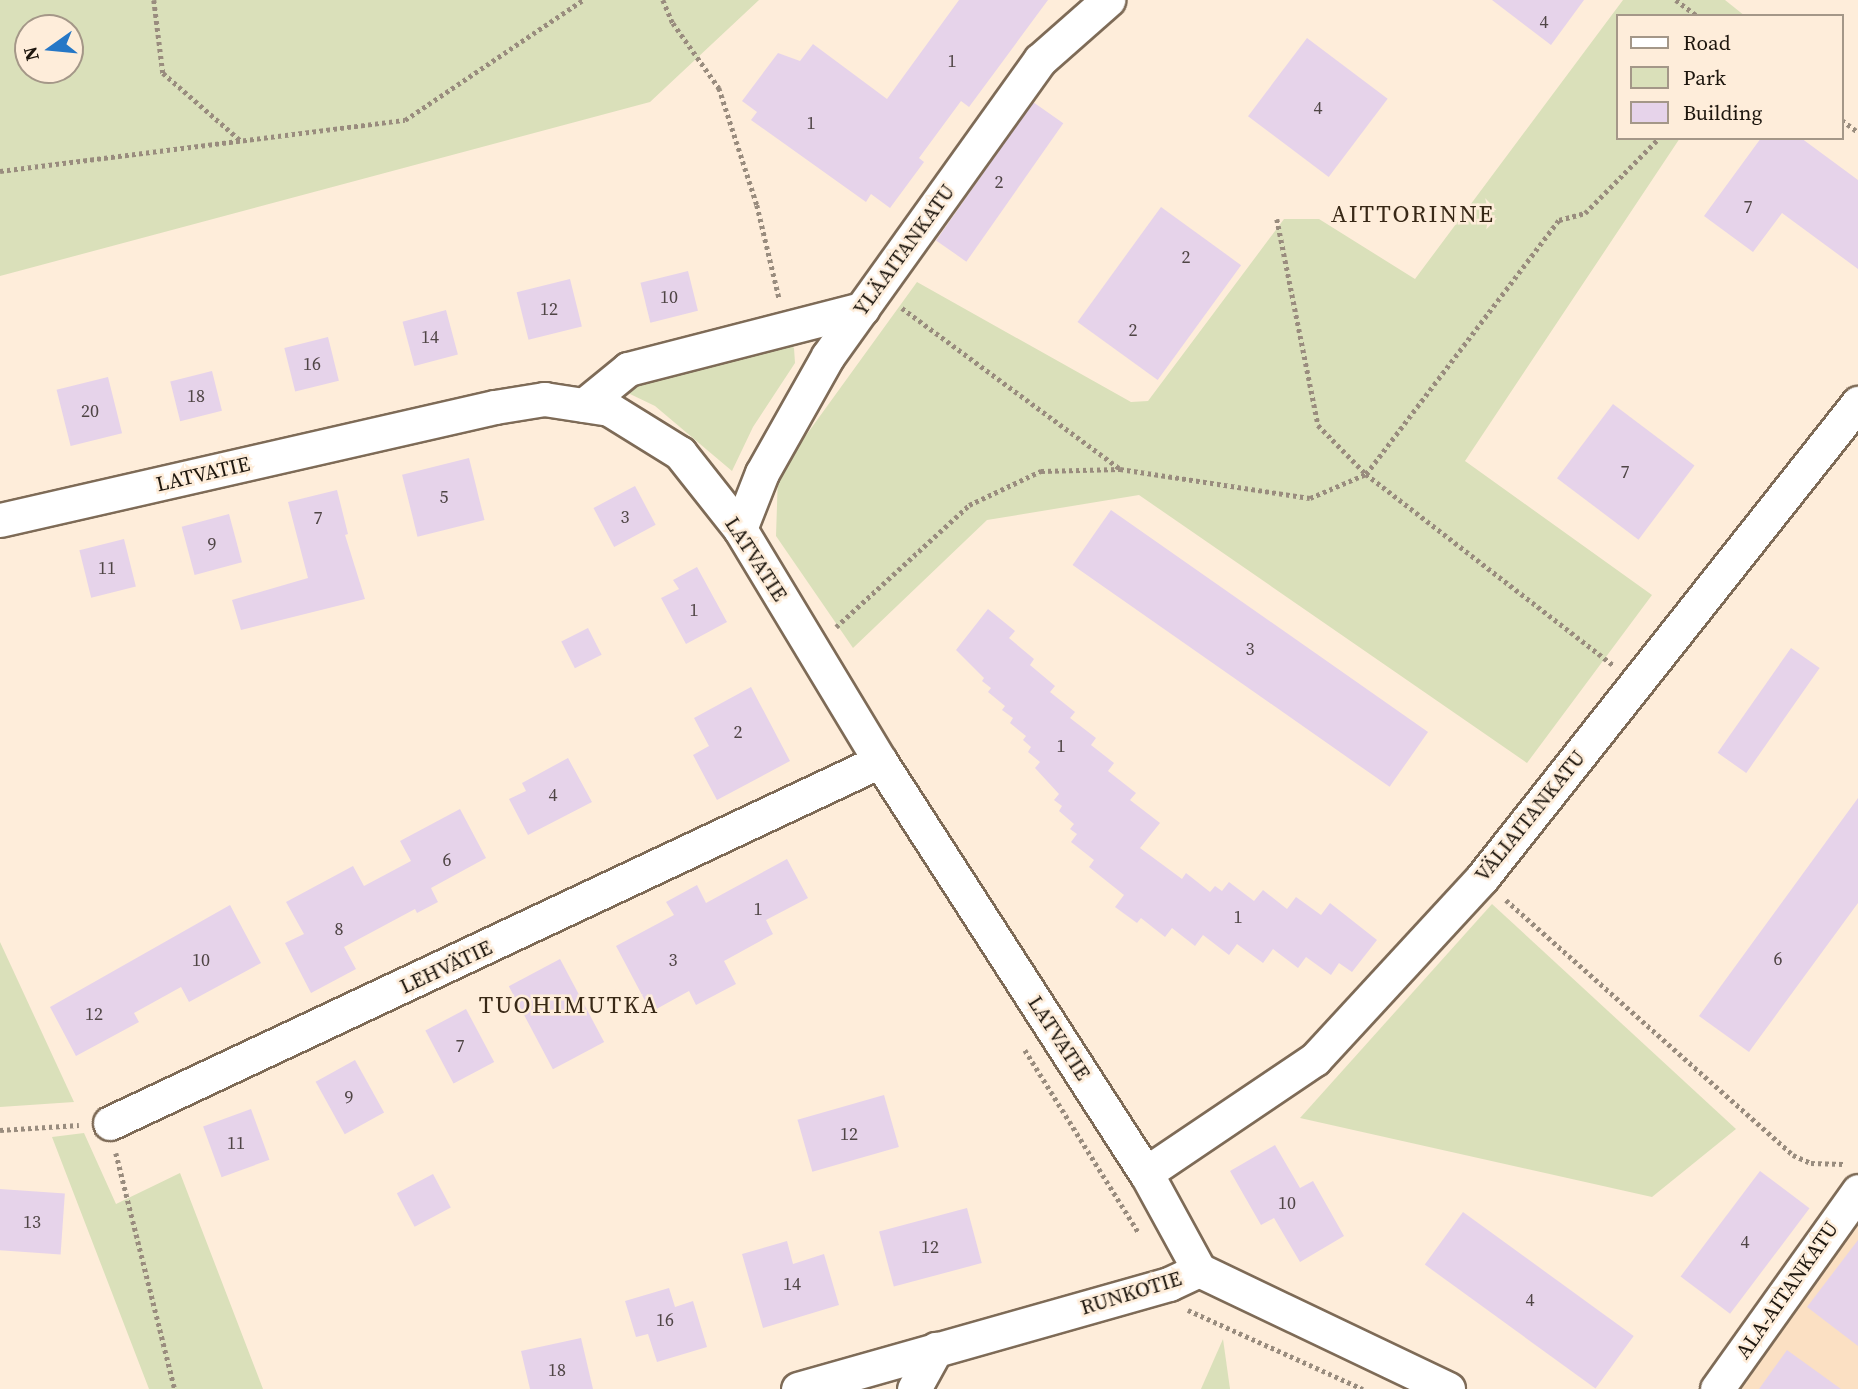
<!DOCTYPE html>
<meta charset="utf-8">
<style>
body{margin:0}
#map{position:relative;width:1858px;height:1389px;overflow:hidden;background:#feedda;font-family:"Source Serif 4",serif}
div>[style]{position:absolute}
.built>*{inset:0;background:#fbe0c3}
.green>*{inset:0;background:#dae0ba}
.building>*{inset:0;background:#e6d3ea;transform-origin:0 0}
.path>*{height:4.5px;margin-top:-2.25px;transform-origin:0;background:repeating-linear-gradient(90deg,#998c7e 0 3.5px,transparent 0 7px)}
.roads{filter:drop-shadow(2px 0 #7e6b57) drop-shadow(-2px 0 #7e6b57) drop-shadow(0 2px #7e6b57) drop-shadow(0 -2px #7e6b57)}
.minor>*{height:33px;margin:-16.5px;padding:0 16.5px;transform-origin:16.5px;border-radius:16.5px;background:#fff}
span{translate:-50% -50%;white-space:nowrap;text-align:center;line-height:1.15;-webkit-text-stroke:5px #feedda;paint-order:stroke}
.number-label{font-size:18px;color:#4f4545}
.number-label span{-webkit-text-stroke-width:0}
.street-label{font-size:21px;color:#1d160e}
.quarter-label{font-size:24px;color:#382816;letter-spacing:2px}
.legend{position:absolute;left:1616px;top:14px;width:228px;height:126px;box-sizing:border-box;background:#feedda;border:2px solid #a49788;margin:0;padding:9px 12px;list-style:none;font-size:21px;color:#1d160e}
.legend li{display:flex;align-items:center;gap:14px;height:35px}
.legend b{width:35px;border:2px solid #a49788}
.north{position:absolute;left:14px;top:14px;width:70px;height:70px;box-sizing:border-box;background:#feedda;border:2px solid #a49788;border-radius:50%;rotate:255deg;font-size:19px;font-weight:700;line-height:28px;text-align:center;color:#1d160e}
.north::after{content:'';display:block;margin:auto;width:24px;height:32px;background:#2677c6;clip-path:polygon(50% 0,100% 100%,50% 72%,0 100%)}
</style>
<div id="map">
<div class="built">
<div style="clip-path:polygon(1858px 1212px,1858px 1389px,1732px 1389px)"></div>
</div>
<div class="green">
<div style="clip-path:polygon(evenodd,0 0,759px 0,650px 102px,0 276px,0 0,28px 28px,70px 28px,70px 70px,28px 70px,28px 28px)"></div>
<div style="clip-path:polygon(1623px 0,1725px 0,1745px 16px,1618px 16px,1618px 138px,1680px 138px,1465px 461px,1652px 595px,1527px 763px,1139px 495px,987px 520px,853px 648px,776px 536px,778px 474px,917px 282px,1131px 402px,1148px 401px,1284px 219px,1319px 219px,1415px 279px)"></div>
<div style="clip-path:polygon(783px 341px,794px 348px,795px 363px,753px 427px,732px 471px,655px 406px,630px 394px,628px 386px)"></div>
<div style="clip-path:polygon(1492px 904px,1736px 1129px,1652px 1197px,1300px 1118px)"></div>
<div style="clip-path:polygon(0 942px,74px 1102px,0 1107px)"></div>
<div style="clip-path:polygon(84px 1133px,116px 1204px,180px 1173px,263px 1389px,149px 1389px,52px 1137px)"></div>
<div style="clip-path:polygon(1223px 1339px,1230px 1389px,1201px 1389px)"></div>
</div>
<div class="building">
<div style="clip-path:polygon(959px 0,1048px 0,969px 107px,961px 101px,919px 158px,924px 162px,890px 208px,871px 194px,866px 202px,751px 120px,757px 112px,742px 101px,778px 53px,800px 61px,813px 44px,887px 99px)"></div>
<div style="clip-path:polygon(1492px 0,1584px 0,1551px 45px)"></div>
<div style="left:1307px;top:38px;width:101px;height:98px;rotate:37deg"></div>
<div style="left:1033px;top:102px;width:37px;height:169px;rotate:35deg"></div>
<div style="clip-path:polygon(1761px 138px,1801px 138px,1858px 180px,1858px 269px,1782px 213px,1753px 252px,1704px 216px)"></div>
<div style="left:1161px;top:207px;width:99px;height:142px;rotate:36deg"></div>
<div style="left:688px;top:271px;width:41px;height:49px;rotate:76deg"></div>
<div style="left:570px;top:279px;width:49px;height:55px;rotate:76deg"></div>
<div style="left:446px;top:310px;width:46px;height:45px;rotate:75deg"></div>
<div style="left:328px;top:337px;width:45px;height:45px;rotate:76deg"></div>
<div style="left:212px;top:371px;width:41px;height:43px;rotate:76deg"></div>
<div style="left:108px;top:377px;width:58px;height:53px;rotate:76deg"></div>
<div style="left:1613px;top:404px;width:102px;height:93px;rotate:37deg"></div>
<div style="left:469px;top:458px;width:64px;height:69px;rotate:76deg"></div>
<div style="left:635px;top:486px;width:44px;height:47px;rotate:62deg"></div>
<div style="clip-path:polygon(337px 490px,348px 534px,345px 535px,365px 599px,241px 630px,232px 600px,308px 578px,288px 502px)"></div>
<div style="left:1111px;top:510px;width:387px;height:67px;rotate:35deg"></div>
<div style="left:229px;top:514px;width:50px;height:49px;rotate:75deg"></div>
<div style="left:124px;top:539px;width:49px;height:46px;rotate:76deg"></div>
<div style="clip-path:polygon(697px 567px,727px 622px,686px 644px,661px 598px,679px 589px,673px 580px)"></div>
<div style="clip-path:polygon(988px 609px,1015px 631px,1009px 638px,1034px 659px,1030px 665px,1055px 686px,1050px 692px,1075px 712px,1070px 718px,1096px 738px,1091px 745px,1114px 763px,1108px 771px,1136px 793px,1130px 800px,1160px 823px,1140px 848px,1182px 879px,1186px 873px,1210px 892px,1215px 886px,1222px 891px,1229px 882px,1254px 901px,1263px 890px,1287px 909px,1296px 897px,1321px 915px,1330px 903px,1377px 940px,1352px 972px,1339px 963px,1331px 975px,1306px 957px,1298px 968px,1273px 949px,1263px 963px,1237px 944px,1229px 955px,1203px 935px,1195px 946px,1172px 928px,1165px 937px,1141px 918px,1137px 923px,1115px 907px,1124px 895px,1089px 867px,1094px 860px,1071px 842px,1077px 834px,1070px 829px,1074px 824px,1059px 811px,1062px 806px,1054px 800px,1059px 794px,1035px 768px,1040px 762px,1028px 752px,1031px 747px,1023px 740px,1026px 736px,1010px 723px,1013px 718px,1002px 710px,1005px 706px,988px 692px,991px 688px,982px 681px,984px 678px,956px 650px)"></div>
<div style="left:588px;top:628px;width:30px;height:30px;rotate:63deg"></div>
<div style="left:1791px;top:648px;width:35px;height:128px;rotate:35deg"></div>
<div style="clip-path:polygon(751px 687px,790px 761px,717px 800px,693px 755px,709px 746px,694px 718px)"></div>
<div style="clip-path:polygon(568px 758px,592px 802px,528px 835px,509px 799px,526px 791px,522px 783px)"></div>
<div style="clip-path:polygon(1858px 798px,1858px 903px,1749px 1052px,1699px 1016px)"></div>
<div style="clip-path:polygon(460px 809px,486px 858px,431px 888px,438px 902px,417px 913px,415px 909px,344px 947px,356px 969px,311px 993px,285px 943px,304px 934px,286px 902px,353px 866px,364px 886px,411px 861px,400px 841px)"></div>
<div style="clip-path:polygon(787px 859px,808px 898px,766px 920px,773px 934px,724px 961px,736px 984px,696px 1005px,689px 991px,651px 1012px,616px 946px,674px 915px,666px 902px,697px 885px,706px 903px)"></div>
<div style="clip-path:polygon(230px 905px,261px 963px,189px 1002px,181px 987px,134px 1013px,139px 1022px,76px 1056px,50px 1007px)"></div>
<div style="left:560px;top:959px;width:94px;height:58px;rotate:62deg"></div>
<div style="left:466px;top:1009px;width:60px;height:46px;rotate:62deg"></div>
<div style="left:355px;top:1060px;width:60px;height:45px;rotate:61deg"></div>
<div style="left:884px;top:1095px;width:54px;height:90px;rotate:74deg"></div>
<div style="left:251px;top:1109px;width:54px;height:51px;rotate:70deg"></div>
<div style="clip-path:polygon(1275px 1145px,1300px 1188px,1313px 1181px,1344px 1236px,1300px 1262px,1274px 1218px,1261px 1225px,1230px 1171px)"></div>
<div style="left:1760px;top:1171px;width:62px;height:132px;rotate:37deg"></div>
<div style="left:433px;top:1174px;width:38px;height:41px;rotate:62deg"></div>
<div style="left:0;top:1189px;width:65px;height:61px;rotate:4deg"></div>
<div style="left:967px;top:1208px;width:57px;height:91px;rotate:75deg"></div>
<div style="left:1463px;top:1212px;width:211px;height:65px;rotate:36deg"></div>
<div style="clip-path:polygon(1858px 1240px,1858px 1346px,1807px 1307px)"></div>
<div style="clip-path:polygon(787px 1241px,793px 1264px,824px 1254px,839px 1305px,763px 1328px,742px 1254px)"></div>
<div style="clip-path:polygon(669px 1288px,675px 1307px,693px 1301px,707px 1347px,657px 1362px,648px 1334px,636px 1337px,625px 1301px)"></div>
<div style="clip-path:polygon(581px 1338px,593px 1389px,530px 1389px,521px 1351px)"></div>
<div style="clip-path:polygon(1787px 1350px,1841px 1389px,1759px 1389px)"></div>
</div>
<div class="path">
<div style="left:154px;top:0;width:74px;rotate:83deg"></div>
<div style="left:163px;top:73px;width:102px;rotate:41deg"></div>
<div style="left:663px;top:0;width:25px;rotate:67deg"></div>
<div style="left:673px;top:23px;width:80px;rotate:54.7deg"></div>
<div style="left:719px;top:88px;width:123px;rotate:72deg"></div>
<div style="left:757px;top:205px;width:95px;rotate:76.6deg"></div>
<div style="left:1676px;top:0;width:26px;rotate:37deg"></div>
<div style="left:1842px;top:120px;width:20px;rotate:37deg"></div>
<div style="left:0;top:171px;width:408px;rotate:-7.2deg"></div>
<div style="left:405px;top:120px;width:215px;rotate:-34deg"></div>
<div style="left:1277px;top:219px;width:210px;rotate:78.7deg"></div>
<div style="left:1318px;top:425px;width:69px;rotate:45.6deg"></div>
<div style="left:1366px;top:474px;width:312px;rotate:37.7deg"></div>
<div style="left:902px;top:308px;width:271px;rotate:36.4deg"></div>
<div style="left:836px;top:627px;width:180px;rotate:-42.5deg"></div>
<div style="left:969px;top:505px;width:80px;rotate:-25.3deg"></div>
<div style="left:1041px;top:471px;width:79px;rotate:-1.5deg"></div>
<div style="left:1120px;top:469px;width:192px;rotate:8.7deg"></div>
<div style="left:1310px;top:498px;width:61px;rotate:-23.2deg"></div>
<div style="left:1366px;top:474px;width:319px;rotate:-52.8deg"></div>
<div style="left:1559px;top:220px;width:27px;rotate:-15deg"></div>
<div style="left:1585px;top:213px;width:105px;rotate:-45.4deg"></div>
<div style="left:1506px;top:900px;width:384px;rotate:41.6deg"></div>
<div style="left:1793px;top:1155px;width:20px;rotate:24deg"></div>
<div style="left:1811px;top:1163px;width:32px;rotate:2deg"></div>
<div style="left:1025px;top:1050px;width:216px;rotate:58.1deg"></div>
<div style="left:0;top:1130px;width:79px;rotate:-3.6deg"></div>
<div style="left:116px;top:1153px;width:243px;rotate:76deg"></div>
<div style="left:1188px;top:1310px;width:192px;rotate:24.3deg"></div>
</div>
<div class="roads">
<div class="minor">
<div style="left:584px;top:405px;width:57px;rotate:-39.3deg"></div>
<div style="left:628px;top:369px;width:242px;rotate:-14.4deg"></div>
<div style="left:0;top:520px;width:508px;rotate:-12.86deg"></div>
<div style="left:495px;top:407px;width:50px;rotate:-9.3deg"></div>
<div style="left:544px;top:399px;width:66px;rotate:8.7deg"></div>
<div style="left:609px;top:409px;width:84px;rotate:31.8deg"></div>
<div style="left:680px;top:453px;width:97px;rotate:51.7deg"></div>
<div style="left:740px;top:529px;width:271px;rotate:58.9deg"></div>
<div style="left:880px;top:761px;width:490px;rotate:57.2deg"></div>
<div style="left:1146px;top:1173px;width:111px;rotate:61.3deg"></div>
<div style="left:740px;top:529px;width:60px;rotate:-68.6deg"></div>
<div style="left:762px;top:473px;width:134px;rotate:-60.6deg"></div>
<div style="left:828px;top:356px;width:364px;rotate:-54.4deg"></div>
<div style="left:1040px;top:60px;width:91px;rotate:-41.4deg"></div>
<div style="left:110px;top:1123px;width:851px;rotate:-25.18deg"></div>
<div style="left:1146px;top:1173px;width:204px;rotate:-34deg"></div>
<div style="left:1315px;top:1059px;width:246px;rotate:-47.3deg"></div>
<div style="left:1482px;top:878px;width:606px;rotate:-51.64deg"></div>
<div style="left:1199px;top:1270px;width:276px;rotate:25.5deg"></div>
<div style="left:798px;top:1389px;width:386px;rotate:-15.8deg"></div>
<div style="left:1169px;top:1284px;width:33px;rotate:-25deg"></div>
<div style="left:914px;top:1389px;width:46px;rotate:-61.2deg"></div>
<div style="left:1717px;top:1389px;width:243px;rotate:-54.5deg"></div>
</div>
</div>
<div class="number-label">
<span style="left:1544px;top:22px">4</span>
<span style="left:952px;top:61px">1</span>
<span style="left:1318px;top:108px">4</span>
<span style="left:811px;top:123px">1</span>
<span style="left:999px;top:182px">2</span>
<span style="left:1748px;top:207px">7</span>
<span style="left:1186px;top:257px">2</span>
<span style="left:669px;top:297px">10</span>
<span style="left:549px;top:309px">12</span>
<span style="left:1133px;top:330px">2</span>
<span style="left:430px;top:337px">14</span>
<span style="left:312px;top:364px">16</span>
<span style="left:196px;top:396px">18</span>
<span style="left:90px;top:411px">20</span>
<span style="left:1625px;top:472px">7</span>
<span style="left:444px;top:497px">5</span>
<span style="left:625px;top:517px">3</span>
<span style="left:318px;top:518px">7</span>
<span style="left:212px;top:544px">9</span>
<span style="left:107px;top:568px">11</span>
<span style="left:694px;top:610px">1</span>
<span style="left:1250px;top:649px">3</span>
<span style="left:738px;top:732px">2</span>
<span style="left:1061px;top:746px">1</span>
<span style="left:553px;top:795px">4</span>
<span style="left:447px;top:860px">6</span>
<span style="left:758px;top:909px">1</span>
<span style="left:1238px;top:917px">1</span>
<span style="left:339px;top:929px">8</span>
<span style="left:1778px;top:959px">6</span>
<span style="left:201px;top:960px">10</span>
<span style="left:673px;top:960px">3</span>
<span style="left:94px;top:1014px">12</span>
<span style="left:460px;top:1046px">7</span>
<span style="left:349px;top:1097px">9</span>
<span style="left:849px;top:1134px">12</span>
<span style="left:236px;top:1143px">11</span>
<span style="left:1287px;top:1203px">10</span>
<span style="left:32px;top:1222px">13</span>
<span style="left:1745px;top:1242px">4</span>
<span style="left:930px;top:1247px">12</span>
<span style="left:792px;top:1284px">14</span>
<span style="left:1530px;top:1300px">4</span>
<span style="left:665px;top:1320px">16</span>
<span style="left:557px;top:1370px">18</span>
</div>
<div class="street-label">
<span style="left:904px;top:250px;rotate:-54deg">YLÄAITANKATU</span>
<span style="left:203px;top:474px;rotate:-13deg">LATVATIE</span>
<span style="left:756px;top:559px;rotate:57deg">LATVATIE</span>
<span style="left:1530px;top:816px;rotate:-51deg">VÄLIAITANKATU</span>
<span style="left:446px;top:967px;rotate:-25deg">LEHVÄTIE</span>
<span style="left:1059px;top:1038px;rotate:57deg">LATVATIE</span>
<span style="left:1787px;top:1290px;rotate:-55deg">ALA-AITANKATU</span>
<span style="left:1131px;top:1293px;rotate:-17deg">RUNKOTIE</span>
</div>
<div class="quarter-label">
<span style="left:1413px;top:214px">AITTORINNE</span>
<span style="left:569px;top:1005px">TUOHIMUTKA</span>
</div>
<ul class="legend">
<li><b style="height:9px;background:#fff"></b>Road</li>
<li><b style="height:19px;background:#dae0ba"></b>Park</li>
<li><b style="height:19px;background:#e6d3ea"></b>Building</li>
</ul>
<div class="north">N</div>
</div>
